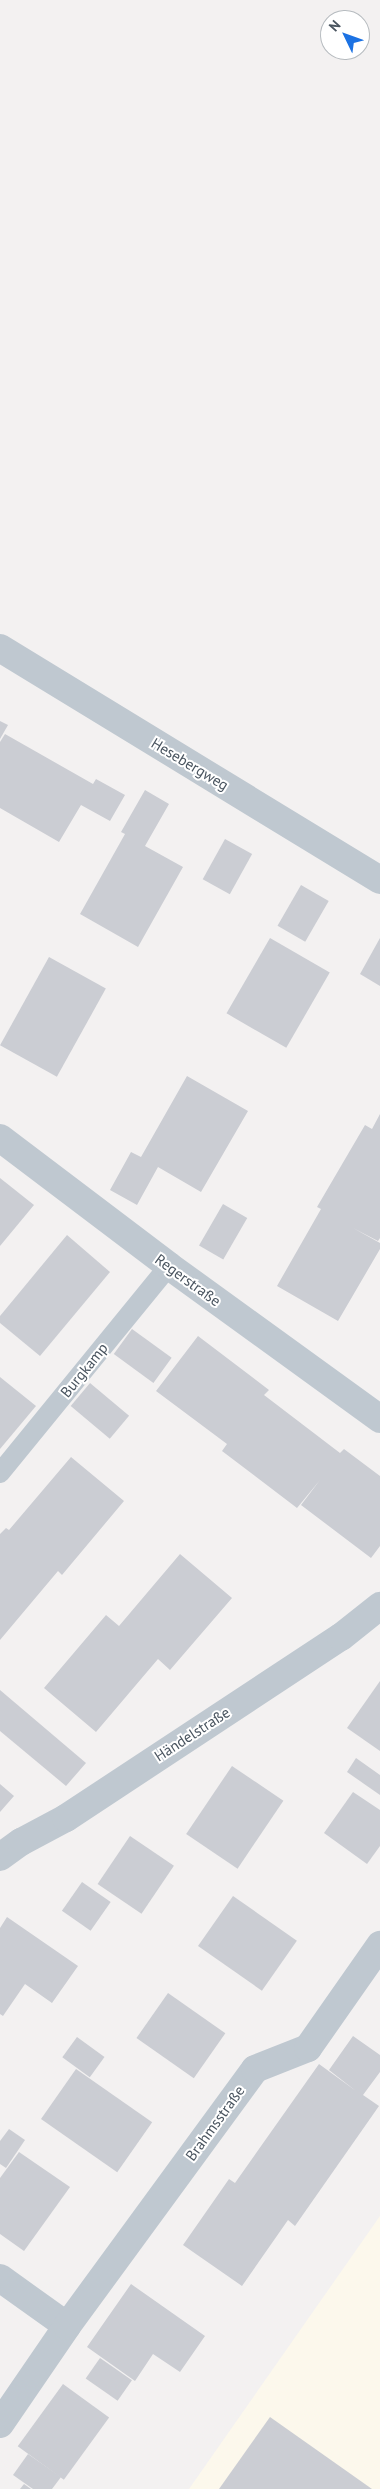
<!DOCTYPE html>
<meta charset="utf-8">
<style>
body{margin:0}
#map{position:relative;width:380px;height:2489px;overflow:hidden;background:#f3f1f1;font-family:"PT Sans",sans-serif}
div>[style]{position:absolute}
.commercial>*{inset:0;background:#fcf8ec}
.building>*{inset:0;background:#cbcdd3;transform-origin:0 0}
.service>*{height:20px;margin:-10px;padding:0 10px;transform-origin:10px;border-radius:10px;background:#bfc8d0}
.minor>*{height:28px;margin:-14px;padding:0 14px;transform-origin:14px;border-radius:14px;background:#bfc8d0}
span{translate:-50% -50%;white-space:nowrap;text-align:center;line-height:1.15;-webkit-text-stroke:4px #fff;paint-order:stroke}
.street-label{font-size:15px;color:#49545f}
.north{position:absolute;left:320px;top:10px;width:50px;height:50px;box-sizing:border-box;background:#fff;border:1px solid #b6bbbf;border-radius:50%;rotate:312deg;font-size:14px;font-weight:700;line-height:20px;text-align:center;color:#49545f}
.north::after{content:'';display:block;margin:auto;width:18px;height:22px;background:#1c72e3;clip-path:polygon(50% 0,100% 100%,50% 72%,0 100%)}
</style>
<div id="map">
<div class="commercial">
<div style="clip-path:polygon(380px 2216px,380px 2489px,189px 2489px)"></div>
</div>
<div class="building">
<div style="clip-path:polygon(0 721px,8px 725px,0 739px)"></div>
<div style="clip-path:polygon(5px 734px,93px 784px,96px 779px,125px 795px,110px 821px,81px 805px,59px 842px,0 808px,0 742px)"></div>
<div style="clip-path:polygon(145px 790px,169px 804px,145px 846px,183px 867px,138px 947px,80px 914px,125px 834px,121px 832px)"></div>
<div style="left:225px;top:839px;width:31px;height:46px;rotate:29deg"></div>
<div style="left:301px;top:885px;width:32px;height:47px;rotate:30deg"></div>
<div style="left:270px;top:938px;width:69px;height:87px;rotate:30deg"></div>
<div style="clip-path:polygon(380px 938px,380px 986px,360px 974px)"></div>
<div style="left:49px;top:957px;width:65px;height:101px;rotate:29deg"></div>
<div style="clip-path:polygon(187px 1076px,248px 1111px,201px 1192px,158px 1167px,137px 1205px,110px 1190px,131px 1152px,141px 1157px)"></div>
<div style="clip-path:polygon(380px 1114px,380px 1238px,378px 1241px,353px 1228px,380px 1243px,380px 1249px,338px 1321px,277px 1286px,321px 1209px,317px 1207px,365px 1125px,372px 1129px)"></div>
<div style="clip-path:polygon(0 1178px,34px 1205px,0 1246px)"></div>
<div style="left:223px;top:1204px;width:28px;height:48px;rotate:30deg"></div>
<div style="clip-path:polygon(67px 1235px,110px 1272px,40px 1356px,0 1323px,0 1316px)"></div>
<div style="left:132px;top:1329px;width:49px;height:31px;rotate:36deg"></div>
<div style="clip-path:polygon(198px 1336px,269px 1390px,264px 1395px,340px 1453px,344px 1449px,380px 1476px,380px 1546px,371px 1558px,301px 1505px,320px 1480px,297px 1508px,222px 1451px,227px 1444px,156px 1391px)"></div>
<div style="clip-path:polygon(0 1377px,36px 1406px,0 1449px)"></div>
<div style="left:90px;top:1383px;width:51px;height:30px;rotate:40deg"></div>
<div style="clip-path:polygon(71px 1457px,124px 1501px,62px 1575px,58px 1571px,0 1640px,0 1534px,6px 1528px,9px 1530px)"></div>
<div style="clip-path:polygon(180px 1554px,232px 1598px,170px 1670px,158px 1659px,96px 1732px,44px 1688px,106px 1615px,119px 1626px)"></div>
<div style="clip-path:polygon(380px 1681px,380px 1751px,347px 1728px)"></div>
<div style="clip-path:polygon(0 1690px,86px 1763px,66px 1786px,0 1731px)"></div>
<div style="clip-path:polygon(356px 1758px,380px 1775px,380px 1795px,347px 1772px)"></div>
<div style="left:232px;top:1766px;width:62px;height:82px;rotate:34deg"></div>
<div style="clip-path:polygon(0 1784px,14px 1796px,0 1812px)"></div>
<div style="clip-path:polygon(353px 1792px,380px 1810px,380px 1846px,367px 1864px,324px 1833px)"></div>
<div style="left:130px;top:1836px;width:53px;height:58px;rotate:34deg"></div>
<div style="left:82px;top:1882px;width:35px;height:35px;rotate:35deg"></div>
<div style="left:233px;top:1896px;width:78px;height:61px;rotate:35deg"></div>
<div style="clip-path:polygon(7px 1917px,78px 1966px,52px 2003px,25px 1984px,3px 2016px,0 2014px,0 1928px)"></div>
<div style="left:168px;top:1993px;width:70px;height:55px;rotate:35deg"></div>
<div style="clip-path:polygon(353px 2036px,380px 2055px,380px 2072px,363px 2095px,379px 2106px,295px 2226px,288px 2220px,242px 2286px,183px 2245px,229px 2179px,235px 2183px,319px 2064px,356px 2091px,329px 2070px)"></div>
<div style="left:77px;top:2037px;width:34px;height:25px;rotate:36deg"></div>
<div style="left:76px;top:2069px;width:93px;height:61px;rotate:35deg"></div>
<div style="clip-path:polygon(9px 2129px,25px 2140px,6px 2168px,0 2164px,0 2141px)"></div>
<div style="clip-path:polygon(19px 2152px,70px 2187px,24px 2251px,0 2234px,0 2178px)"></div>
<div style="clip-path:polygon(131px 2284px,205px 2336px,180px 2372px,153px 2354px,135px 2381px,87px 2347px)"></div>
<div style="left:100px;top:2358px;width:39px;height:25px;rotate:35deg"></div>
<div style="left:63px;top:2384px;width:57px;height:77px;rotate:36deg"></div>
<div style="clip-path:polygon(270px 2417px,372px 2489px,219px 2489px)"></div>
<div style="clip-path:polygon(28px 2454px,61px 2477px,52px 2489px,33px 2489px,13px 2475px)"></div>
<div style="clip-path:polygon(24px 2484px,31px 2489px,20px 2489px)"></div>
</div>
<div class="service">
<div style="left:0;top:1473px;width:267px;rotate:-50.8deg"></div>
</div>
<div class="minor">
<div style="left:0;top:648px;width:445px;rotate:31.4deg"></div>
<div style="left:0;top:1138px;width:212px;rotate:37.1deg"></div>
<div style="left:169px;top:1266px;width:261px;rotate:35.9deg"></div>
<div style="left:0;top:1857px;width:26px;rotate:-36deg"></div>
<div style="left:21px;top:1842px;width:51px;rotate:-28.1deg"></div>
<div style="left:66px;top:1818px;width:329px;rotate:-33.4deg"></div>
<div style="left:341px;top:1637px;width:50px;rotate:-38.5deg"></div>
<div style="left:0;top:2278px;width:82px;rotate:35.6deg"></div>
<div style="left:0;top:2424px;width:119px;rotate:-55.6deg"></div>
<div style="left:67px;top:2326px;width:318px;rotate:-53.8deg"></div>
<div style="left:255px;top:2069px;width:57px;rotate:-21.6deg"></div>
<div style="left:308px;top:2048px;width:126px;rotate:-55deg"></div>
</div>
<div class="street-label">
<span style="left:190px;top:764px;rotate:31deg">Hesebergweg</span>
<span style="left:188px;top:1280px;rotate:36deg">Regerstraße</span>
<span style="left:84px;top:1370px;rotate:-51deg">Burgkamp</span>
<span style="left:192px;top:1734px;rotate:-33deg">Händelstraße</span>
<span style="left:215px;top:2123px;rotate:-54deg">Brahmsstraße</span>
</div>
<div class="north">N</div>
</div>
